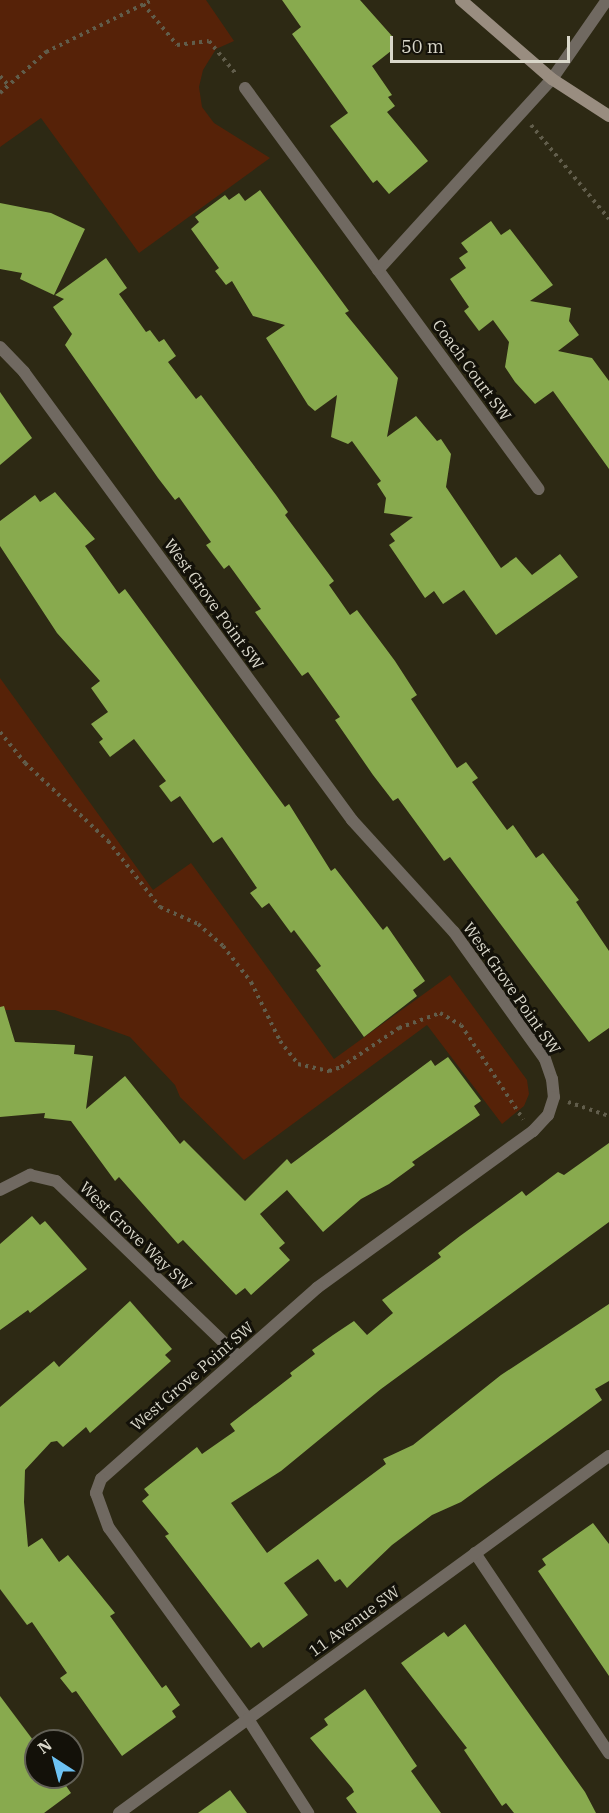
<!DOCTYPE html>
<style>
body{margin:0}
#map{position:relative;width:609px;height:1813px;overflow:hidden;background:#2d2914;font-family:"IBM Plex Serif",serif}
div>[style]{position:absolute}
.green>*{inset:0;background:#562208}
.building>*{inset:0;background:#88aa4e}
.path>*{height:4px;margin-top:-2px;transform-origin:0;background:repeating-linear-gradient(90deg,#615d4b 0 3px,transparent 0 7.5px)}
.street>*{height:12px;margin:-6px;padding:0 6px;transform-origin:6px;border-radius:6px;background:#706961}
.secondary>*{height:12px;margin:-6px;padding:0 6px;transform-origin:6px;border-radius:6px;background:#998d80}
span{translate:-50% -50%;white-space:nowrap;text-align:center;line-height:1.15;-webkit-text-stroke:6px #131109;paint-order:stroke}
.street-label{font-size:16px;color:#d9d7ca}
.north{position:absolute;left:24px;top:1729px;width:60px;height:60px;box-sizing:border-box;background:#131109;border:2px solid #626056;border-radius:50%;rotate:324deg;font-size:16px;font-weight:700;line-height:24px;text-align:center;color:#d9d7ca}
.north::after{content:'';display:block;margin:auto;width:21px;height:27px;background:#6dc2f3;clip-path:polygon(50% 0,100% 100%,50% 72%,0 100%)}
.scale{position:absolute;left:390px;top:36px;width:180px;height:27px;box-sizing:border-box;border:3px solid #d9d7ca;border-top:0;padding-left:8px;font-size:18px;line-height:21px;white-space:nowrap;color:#d9d7ca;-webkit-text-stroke:4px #131109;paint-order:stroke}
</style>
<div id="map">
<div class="green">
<div style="clip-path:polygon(0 0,206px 0,234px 41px,216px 49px,203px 70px,199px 87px,202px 107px,214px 123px,270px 158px,139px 253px,41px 118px,0 147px)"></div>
<div style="clip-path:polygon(0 678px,153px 890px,191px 863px,334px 1059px,450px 975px,527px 1080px,529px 1094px,524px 1106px,502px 1124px,427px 1025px,244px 1160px,180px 1097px,175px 1085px,130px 1037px,55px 1010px,0 1010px)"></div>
</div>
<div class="building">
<div style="clip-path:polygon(282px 0,360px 0,392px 36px,391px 51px,372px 66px,392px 95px,388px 97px,395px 106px,387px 112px,428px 161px,389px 194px,377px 180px,373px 183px,330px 126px,348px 113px,292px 34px,301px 27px)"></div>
<div style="clip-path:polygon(260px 190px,349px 311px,345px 313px,398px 378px,387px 437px,416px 416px,437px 441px,441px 439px,451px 454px,446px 487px,501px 568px,516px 557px,532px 575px,560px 554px,578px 577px,496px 635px,464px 590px,443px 604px,434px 591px,425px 598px,389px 545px,395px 541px,390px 534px,413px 517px,384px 513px,386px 498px,377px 484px,381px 481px,352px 441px,348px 444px,331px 437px,337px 395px,315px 411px,308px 405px,266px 338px,285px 325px,253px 316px,232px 281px,226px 285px,215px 271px,219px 268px,191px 229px,199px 222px,195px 217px,225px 195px,229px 200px,239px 193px,245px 201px)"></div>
<div style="clip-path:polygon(0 203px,51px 213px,85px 229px,54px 295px,20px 279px,22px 273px,0 269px)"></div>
<div style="clip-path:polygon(491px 221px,501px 235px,510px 229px,553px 285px,530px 301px,571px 308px,569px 321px,579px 335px,558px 351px,592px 358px,609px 381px,609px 469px,553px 391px,535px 404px,515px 382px,505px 367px,509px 342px,493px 320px,479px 331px,464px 311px,469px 307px,450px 279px,466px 268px,459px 258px,468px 252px,461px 243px)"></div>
<div style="clip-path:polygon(106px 258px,127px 288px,119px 294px,146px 332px,150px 330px,159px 342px,164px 339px,176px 356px,168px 362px,196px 399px,201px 395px,276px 495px,288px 512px,285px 515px,334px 581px,329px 585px,350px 615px,357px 610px,395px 661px,417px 695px,411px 699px,457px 768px,466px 762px,478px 778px,472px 782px,507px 830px,513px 825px,536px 858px,543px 853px,579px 900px,576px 902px,609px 951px,609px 1028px,589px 1042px,450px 857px,444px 861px,398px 798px,393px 801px,373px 775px,335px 720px,340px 717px,308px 672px,302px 676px,272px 635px,255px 612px,261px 609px,229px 565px,224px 569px,206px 545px,211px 542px,179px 497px,175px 500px,158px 478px,65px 345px,72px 334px,53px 307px,64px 299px,55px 295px)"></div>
<div style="clip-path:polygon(0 392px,32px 438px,0 465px)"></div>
<div style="clip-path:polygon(55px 492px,95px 539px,85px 546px,119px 594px,125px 589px,285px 807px,289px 804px,331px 871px,335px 868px,383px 930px,387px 926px,425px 981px,413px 990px,417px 996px,364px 1037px,316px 970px,321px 966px,294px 930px,291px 933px,269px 903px,262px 908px,250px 893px,257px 888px,222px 837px,213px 843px,180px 796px,171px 802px,159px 786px,166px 781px,134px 739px,110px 757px,99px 742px,103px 739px,91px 724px,108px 712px,91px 688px,100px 681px,57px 633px,0 546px,0 521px,35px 495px,40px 502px)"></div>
<div style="clip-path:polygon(4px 1006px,15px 1042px,75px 1045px,74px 1054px,93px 1056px,86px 1109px,125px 1076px,180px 1144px,184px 1140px,245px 1201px,287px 1159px,291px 1164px,431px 1060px,435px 1066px,448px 1057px,481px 1101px,474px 1106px,480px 1115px,412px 1162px,415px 1165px,389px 1184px,361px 1199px,323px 1232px,287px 1190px,260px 1214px,285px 1243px,279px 1248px,290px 1260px,251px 1295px,245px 1288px,236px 1295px,183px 1240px,178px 1244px,119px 1177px,115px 1181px,71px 1121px,44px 1118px,45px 1113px,0 1117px,0 1007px)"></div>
<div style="clip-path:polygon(609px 1143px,609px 1222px,381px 1389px,281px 1471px,231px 1503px,267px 1553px,386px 1464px,383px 1459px,413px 1445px,501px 1375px,609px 1304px,609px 1381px,595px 1389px,602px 1400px,461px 1502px,432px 1515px,392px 1545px,347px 1588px,340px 1579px,335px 1582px,318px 1559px,284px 1583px,308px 1615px,263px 1648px,259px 1642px,251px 1648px,165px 1536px,169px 1534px,142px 1501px,149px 1495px,144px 1489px,197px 1447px,202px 1454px,235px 1431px,230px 1424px,292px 1376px,290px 1373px,315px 1354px,312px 1350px,333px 1335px,354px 1321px,367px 1335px,393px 1313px,382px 1300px,441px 1257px,438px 1253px,460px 1236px,522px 1191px,526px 1196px,558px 1172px,564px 1175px)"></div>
<div style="clip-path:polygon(32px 1216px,40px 1225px,45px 1221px,87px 1269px,30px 1313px,28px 1310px,0 1330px,0 1244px)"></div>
<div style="clip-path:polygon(130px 1301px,172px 1349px,165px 1355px,171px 1361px,90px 1433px,86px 1427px,63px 1447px,57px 1441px,51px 1442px,25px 1470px,24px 1502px,28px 1547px,42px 1538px,59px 1562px,68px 1555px,115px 1613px,110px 1616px,162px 1688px,166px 1685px,180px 1705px,172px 1711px,176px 1717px,122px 1756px,76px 1691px,72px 1693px,60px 1678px,67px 1673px,32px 1622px,27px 1625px,0 1589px,0 1407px,54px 1361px,59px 1367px)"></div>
<div style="clip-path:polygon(593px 1523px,609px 1544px,609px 1676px,538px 1571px,546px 1565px,542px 1559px)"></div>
<div style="clip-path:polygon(465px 1624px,585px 1792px,596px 1813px,514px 1813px,506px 1803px,502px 1806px,464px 1750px,467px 1748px,401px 1663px,444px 1632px,448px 1637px)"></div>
<div style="clip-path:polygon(365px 1689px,417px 1766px,411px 1771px,441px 1813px,357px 1813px,346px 1798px,354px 1792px,352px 1788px,310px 1738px,328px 1725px,324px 1719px)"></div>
<div style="clip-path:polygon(0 1696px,36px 1744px,36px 1777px,60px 1777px,71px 1793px,44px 1813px,0 1813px)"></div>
<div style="clip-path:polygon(230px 1790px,247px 1813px,198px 1813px)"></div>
</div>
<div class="path">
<div style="left:143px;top:4px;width:53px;rotate:50.3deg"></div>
<div style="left:177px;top:45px;width:32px;rotate:-7deg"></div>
<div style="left:209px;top:41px;width:43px;rotate:50.7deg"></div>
<div style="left:0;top:76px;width:12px;rotate:48deg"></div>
<div style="left:0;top:93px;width:62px;rotate:-41.7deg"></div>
<div style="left:46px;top:52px;width:118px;rotate:-26.1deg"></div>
<div style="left:531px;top:125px;width:122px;rotate:50.3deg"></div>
<div style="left:0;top:732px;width:40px;rotate:51deg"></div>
<div style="left:25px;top:763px;width:114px;rotate:43.2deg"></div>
<div style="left:108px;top:841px;width:84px;rotate:51.8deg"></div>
<div style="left:160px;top:907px;width:42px;rotate:24.1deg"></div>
<div style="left:198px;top:924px;width:33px;rotate:41deg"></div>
<div style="left:223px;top:946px;width:46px;rotate:52.1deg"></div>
<div style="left:251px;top:982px;width:66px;rotate:63.8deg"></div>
<div style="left:280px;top:1041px;width:29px;rotate:52deg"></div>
<div style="left:298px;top:1064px;width:32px;rotate:13deg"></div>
<div style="left:329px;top:1071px;width:13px;rotate:-18deg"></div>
<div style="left:341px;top:1067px;width:70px;rotate:-33.9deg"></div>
<div style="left:399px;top:1028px;width:44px;rotate:-20.1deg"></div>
<div style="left:440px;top:1013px;width:24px;rotate:30deg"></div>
<div style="left:461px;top:1025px;width:113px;rotate:56.6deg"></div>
<div style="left:568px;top:1102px;width:43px;rotate:18.9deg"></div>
</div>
<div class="street">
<div style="left:245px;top:88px;width:497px;rotate:53.8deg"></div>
<div style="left:378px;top:270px;width:258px;rotate:-47.7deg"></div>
<div style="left:552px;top:79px;width:96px;rotate:-55.2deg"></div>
<div style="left:0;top:347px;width:35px;rotate:46deg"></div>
<div style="left:24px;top:372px;width:555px;rotate:53.79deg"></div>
<div style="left:352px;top:820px;width:151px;rotate:47.7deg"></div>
<div style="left:454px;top:932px;width:156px;rotate:54.4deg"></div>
<div style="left:545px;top:1059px;width:21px;rotate:71deg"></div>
<div style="left:552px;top:1079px;width:18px;rotate:84deg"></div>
<div style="left:554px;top:1097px;width:19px;rotate:108deg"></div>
<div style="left:548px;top:1115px;width:22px;rotate:133deg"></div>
<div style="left:533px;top:1131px;width:267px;rotate:144deg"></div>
<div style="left:317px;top:1288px;width:288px;rotate:138.5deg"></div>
<div style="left:101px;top:1479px;width:15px;rotate:110deg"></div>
<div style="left:96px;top:1493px;width:37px;rotate:70deg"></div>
<div style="left:109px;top:1528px;width:236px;rotate:54deg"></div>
<div style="left:248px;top:1719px;width:112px;rotate:57.4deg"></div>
<div style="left:0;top:1190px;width:34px;rotate:-27deg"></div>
<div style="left:30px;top:1175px;width:27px;rotate:13deg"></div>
<div style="left:56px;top:1181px;width:254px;rotate:43.9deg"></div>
<div style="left:475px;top:1553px;width:241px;rotate:56.2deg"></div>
<div style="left:119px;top:1813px;width:606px;rotate:-36.08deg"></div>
</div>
<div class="secondary">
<div style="left:461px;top:0;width:121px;rotate:41deg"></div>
<div style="left:552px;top:79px;width:68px;rotate:33deg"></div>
</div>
<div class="street-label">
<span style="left:472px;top:370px;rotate:54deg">Coach Court SW</span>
<span style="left:214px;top:604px;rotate:54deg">West Grove Point SW</span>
<span style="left:512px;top:988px;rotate:55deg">West Grove Point SW</span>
<span style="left:136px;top:1236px;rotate:44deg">West Grove Way SW</span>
<span style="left:192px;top:1376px;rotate:-41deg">West Grove Point SW</span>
<span style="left:354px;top:1621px;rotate:-36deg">11 Avenue SW</span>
</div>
<div class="north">N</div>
<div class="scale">50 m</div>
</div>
